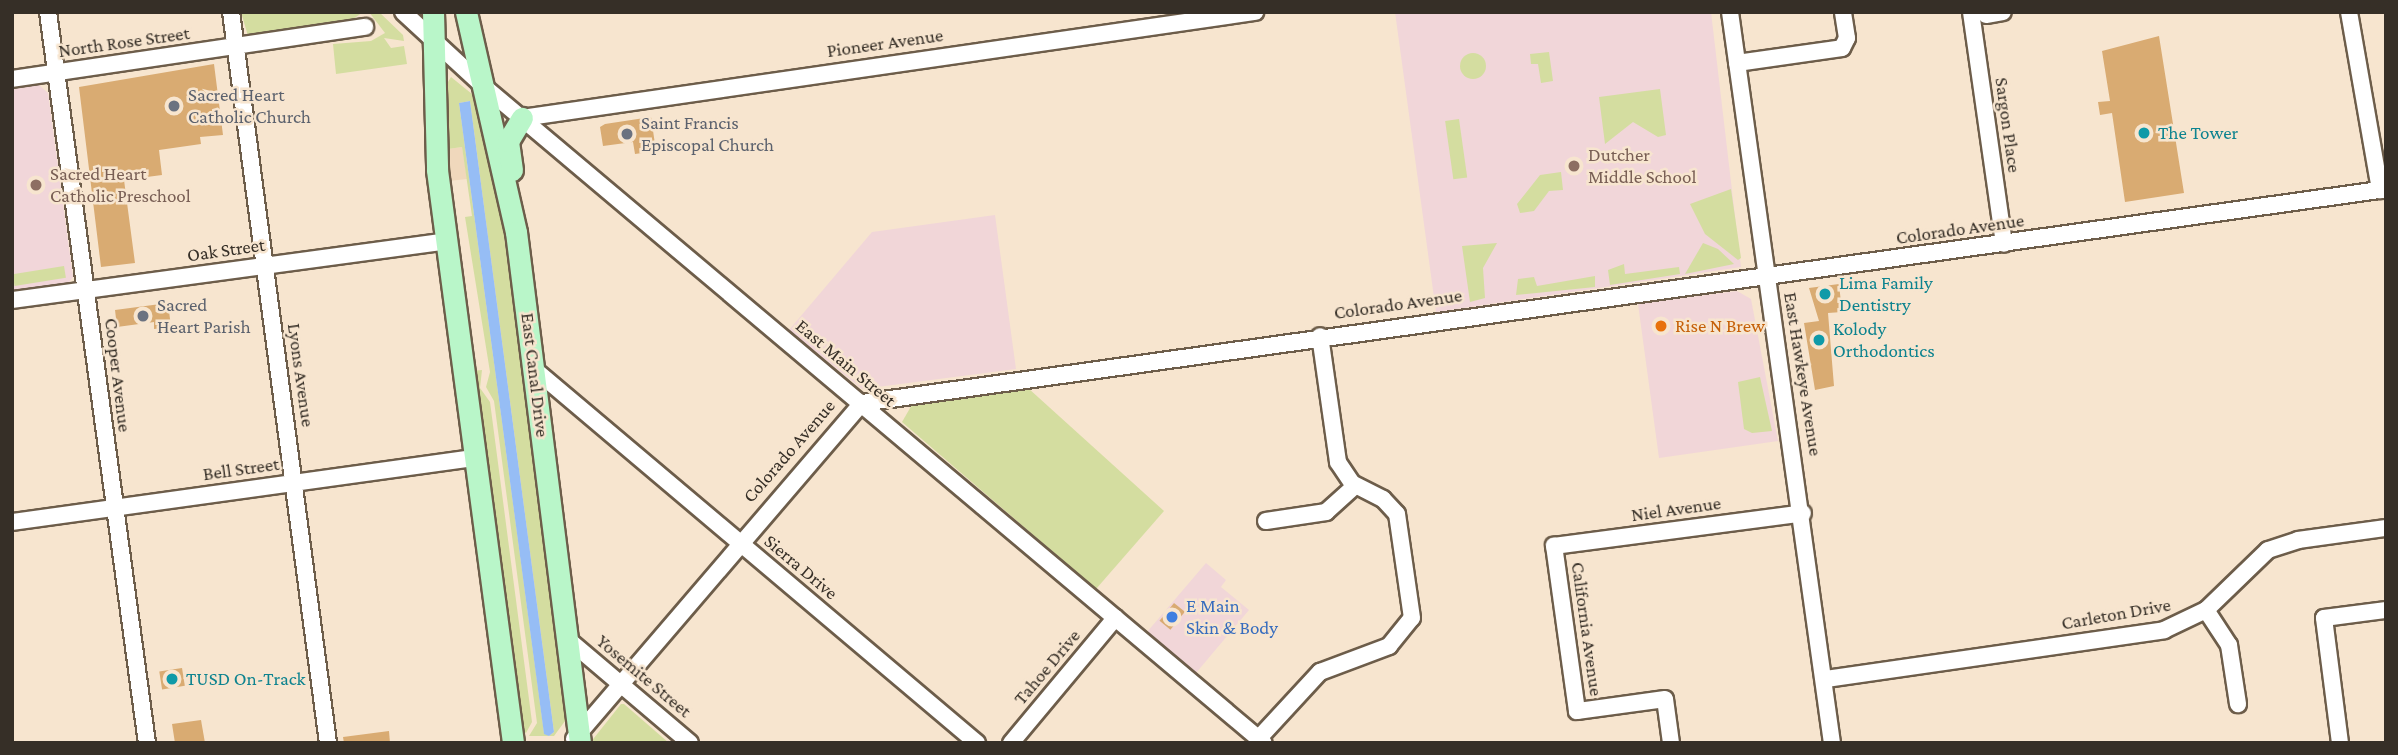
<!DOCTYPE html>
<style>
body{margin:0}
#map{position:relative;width:2398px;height:755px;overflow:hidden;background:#f7e5cf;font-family:"Crimson Pro",serif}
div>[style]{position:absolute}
.commercial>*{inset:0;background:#f1d6d8}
.built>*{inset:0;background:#f0d8bc}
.education>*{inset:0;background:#f1d6d9}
.green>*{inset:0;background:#d4dda0;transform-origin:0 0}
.round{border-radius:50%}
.water>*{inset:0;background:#96bdf5}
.building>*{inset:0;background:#d9ab72;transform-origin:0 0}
.roads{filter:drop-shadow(2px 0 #6d5d4a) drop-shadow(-2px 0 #6d5d4a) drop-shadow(0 2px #6d5d4a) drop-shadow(0 -2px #6d5d4a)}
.minor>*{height:16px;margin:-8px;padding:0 8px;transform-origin:8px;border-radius:8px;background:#fff}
.major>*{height:21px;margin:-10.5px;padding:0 10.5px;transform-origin:10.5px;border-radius:10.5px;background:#b9f6c9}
.dots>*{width:19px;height:19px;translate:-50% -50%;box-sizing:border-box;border:4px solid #f7e5cf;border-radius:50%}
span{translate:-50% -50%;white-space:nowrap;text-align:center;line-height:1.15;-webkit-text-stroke:5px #f7e5cf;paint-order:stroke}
.street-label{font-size:19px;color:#362f27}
.worship-label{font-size:19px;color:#5b616d}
.left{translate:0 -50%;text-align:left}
.culture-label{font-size:19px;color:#0d838f}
.education-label{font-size:19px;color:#785e54}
.food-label{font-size:19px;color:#c56008}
.shop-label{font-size:19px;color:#366cbe}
.frame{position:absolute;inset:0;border:14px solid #362f27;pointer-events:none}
</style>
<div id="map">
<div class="commercial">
<div style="clip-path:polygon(995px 215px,1016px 369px,862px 389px,789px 330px,872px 232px)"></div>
<div style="clip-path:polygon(1737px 291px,1751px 299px,1778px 441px,1659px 458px,1638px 304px)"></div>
<div style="clip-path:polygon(1206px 563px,1226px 580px,1221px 587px,1249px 610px,1196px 673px,1147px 632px)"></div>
</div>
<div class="built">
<div style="clip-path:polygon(462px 147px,467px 179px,449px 181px,448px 149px)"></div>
</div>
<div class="education">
<div style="clip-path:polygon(1395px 12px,1711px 12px,1741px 267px,1436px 312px)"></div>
<div style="clip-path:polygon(39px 85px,48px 93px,73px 277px,67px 285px,12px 292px,12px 89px)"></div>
</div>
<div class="green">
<div style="clip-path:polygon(241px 12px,363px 12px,349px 22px,248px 36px)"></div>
<div style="clip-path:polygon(369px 12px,379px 12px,403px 35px,404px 41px,384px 38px,391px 48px,404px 46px,407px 64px,336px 74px,333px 44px,371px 41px,385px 33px)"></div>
<div style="clip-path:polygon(1549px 52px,1553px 81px,1541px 83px,1538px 64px,1531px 64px,1530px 54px)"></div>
<div class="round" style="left:1460px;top:53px;width:26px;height:26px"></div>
<div style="clip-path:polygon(evenodd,451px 77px,472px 94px,503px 228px,568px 717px,554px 736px,529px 736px,537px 723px,494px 401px,486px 387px,490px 372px,465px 217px,472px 216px,462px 147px,448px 149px,447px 179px,448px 82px,451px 77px,470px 101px,554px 732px,549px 736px,544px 733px,459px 103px,470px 101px)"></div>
<div style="clip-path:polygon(1660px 89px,1666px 135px,1658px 137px,1633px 122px,1605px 144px,1599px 97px)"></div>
<div style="left:1459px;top:119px;width:59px;height:14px;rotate:82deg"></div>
<div style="clip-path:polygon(1561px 172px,1563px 190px,1549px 191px,1534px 211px,1520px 213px,1517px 204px,1540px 175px)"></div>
<div style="clip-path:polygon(1731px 189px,1741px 258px,1738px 260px,1705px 234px,1690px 204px)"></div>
<div style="clip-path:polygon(1497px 243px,1483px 268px,1485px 298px,1470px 302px,1462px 246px)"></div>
<div style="clip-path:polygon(1703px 243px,1718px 249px,1734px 264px,1685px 274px)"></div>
<div style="clip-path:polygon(1624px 264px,1625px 274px,1679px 267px,1680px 274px,1610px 285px,1608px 270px)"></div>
<div style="left:64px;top:266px;width:12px;height:52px;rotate:81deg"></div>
<div style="clip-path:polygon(1595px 276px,1595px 287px,1516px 295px,1518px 279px,1534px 277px,1537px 286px)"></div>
<div style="clip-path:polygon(482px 370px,480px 388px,490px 402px,532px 722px,526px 733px,520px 729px,472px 371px)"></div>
<div style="clip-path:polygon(1760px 377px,1772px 431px,1752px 433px,1744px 429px,1738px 382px)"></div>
<div style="clip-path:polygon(1028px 388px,1164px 511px,1096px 589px,902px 422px,913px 403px)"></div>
<div style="clip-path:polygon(621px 704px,624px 704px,669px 743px,590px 743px)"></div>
</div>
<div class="water">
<div style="clip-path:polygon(470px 101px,554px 732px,549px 736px,544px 734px,459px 103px)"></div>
</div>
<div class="building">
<div style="clip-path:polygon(2159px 36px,2184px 193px,2125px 202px,2112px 113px,2100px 115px,2098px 102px,2110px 101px,2102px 51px)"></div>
<div style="clip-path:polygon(214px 64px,223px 135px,200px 137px,201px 144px,159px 150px,162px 175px,124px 180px,135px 263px,101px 267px,79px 87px)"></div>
<div style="clip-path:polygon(651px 117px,656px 151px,635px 154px,633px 142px,603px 146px,600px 127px,605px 124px)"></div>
<div style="clip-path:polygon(1839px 284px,1842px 312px,1828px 313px,1834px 386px,1815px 390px,1804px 323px,1819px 321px,1809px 288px)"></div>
<div style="clip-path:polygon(168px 303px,171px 327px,154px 329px,154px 322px,117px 327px,115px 310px)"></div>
<div style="left:1174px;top:603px;width:14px;height:23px;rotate:39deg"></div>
<div style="left:182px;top:668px;width:18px;height:23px;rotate:81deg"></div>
<div style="clip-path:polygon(201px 720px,205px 743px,175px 743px,172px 724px)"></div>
<div style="clip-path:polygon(389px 731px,390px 743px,344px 743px,343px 737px)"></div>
</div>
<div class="roads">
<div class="minor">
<div style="left:48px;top:12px;width:738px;rotate:82.29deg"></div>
<div style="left:231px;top:12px;width:737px;rotate:82.44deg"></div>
<div style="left:403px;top:12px;width:106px;rotate:42.7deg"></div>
<div style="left:481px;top:84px;width:1023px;rotate:40.09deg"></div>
<div style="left:1730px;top:12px;width:738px;rotate:82.06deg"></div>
<div style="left:1971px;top:12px;width:234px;rotate:81.9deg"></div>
<div style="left:2349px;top:12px;width:181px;rotate:80.1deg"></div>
<div style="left:1986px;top:15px;width:17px;rotate:-10deg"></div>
<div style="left:1737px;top:63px;width:106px;rotate:-8.1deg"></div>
<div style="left:1842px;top:48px;width:11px;rotate:-63deg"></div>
<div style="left:1847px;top:38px;width:26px;rotate:-99deg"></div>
<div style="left:12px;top:79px;width:357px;rotate:-8.4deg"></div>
<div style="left:522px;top:118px;width:741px;rotate:-8.23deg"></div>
<div style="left:12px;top:300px;width:438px;rotate:-7.7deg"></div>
<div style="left:534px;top:369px;width:580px;rotate:40.17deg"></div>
<div style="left:1266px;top:521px;width:61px;rotate:-8.5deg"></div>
<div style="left:1326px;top:512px;width:39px;rotate:-42deg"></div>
<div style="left:12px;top:522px;width:467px;rotate:-7.9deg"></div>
<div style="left:2206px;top:610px;width:42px;rotate:56.7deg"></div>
<div style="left:2229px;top:645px;width:60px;rotate:81.3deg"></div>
<div style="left:571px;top:642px;width:156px;rotate:40.3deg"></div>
<div style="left:1826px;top:679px;width:342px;rotate:-8.2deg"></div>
<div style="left:2164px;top:630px;width:47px;rotate:-25.5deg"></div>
<div style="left:2206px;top:610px;width:86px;rotate:-44.1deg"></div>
<div style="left:2268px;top:550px;width:32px;rotate:-18deg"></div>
<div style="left:2298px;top:540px;width:89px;rotate:-7.8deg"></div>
<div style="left:1259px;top:738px;width:90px;rotate:-47.3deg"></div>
<div style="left:1320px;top:672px;width:74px;rotate:-20.6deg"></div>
<div style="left:1389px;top:646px;width:36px;rotate:-51deg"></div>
<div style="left:1412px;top:618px;width:105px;rotate:-98.2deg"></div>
<div style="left:1397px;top:514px;width:21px;rotate:-133deg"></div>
<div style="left:1383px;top:499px;width:35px;rotate:-153deg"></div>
<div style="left:1352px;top:483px;width:25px;rotate:-124deg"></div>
<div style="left:1338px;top:462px;width:127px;rotate:-98.1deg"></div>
<div style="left:574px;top:739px;width:443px;rotate:-49.4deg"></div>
<div style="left:862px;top:403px;width:1539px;rotate:-7.99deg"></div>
<div style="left:1011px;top:743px;width:163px;rotate:-50.2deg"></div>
<div style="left:1671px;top:743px;width:44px;rotate:-97.8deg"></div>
<div style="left:1665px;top:699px;width:89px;rotate:172.2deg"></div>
<div style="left:1577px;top:711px;width:167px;rotate:-97.9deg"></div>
<div style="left:1554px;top:546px;width:251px;rotate:-7.5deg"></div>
<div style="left:2340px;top:743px;width:126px;rotate:-97.3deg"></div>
<div style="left:2324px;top:618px;width:63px;rotate:-7.4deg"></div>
</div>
<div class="major">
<div style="left:433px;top:12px;width:158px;rotate:88.5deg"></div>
<div style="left:437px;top:170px;width:578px;rotate:82.44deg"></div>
<div style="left:466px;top:12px;width:226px;rotate:77.2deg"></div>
<div style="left:516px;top:232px;width:515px;rotate:82.86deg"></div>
<div style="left:512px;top:170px;width:29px;rotate:-98deg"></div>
<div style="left:508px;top:141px;width:27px;rotate:-59deg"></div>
</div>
</div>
<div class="dots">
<div style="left:174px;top:106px;background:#6b7280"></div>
<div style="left:2144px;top:133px;background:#0f9aa8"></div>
<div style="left:627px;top:134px;background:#6b7280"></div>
<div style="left:1574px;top:166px;background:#8d6e63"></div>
<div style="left:36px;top:185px;background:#8d6e63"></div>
<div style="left:1825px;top:294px;background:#0f9aa8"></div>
<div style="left:143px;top:316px;background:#6b7280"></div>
<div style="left:1661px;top:326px;background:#e8710a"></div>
<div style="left:1819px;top:340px;background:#0f9aa8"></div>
<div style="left:1172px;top:617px;background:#3f7fe0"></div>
<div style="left:172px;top:679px;background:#0f9aa8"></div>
</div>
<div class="street-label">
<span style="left:124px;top:42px;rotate:-8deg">North Rose Street</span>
<span style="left:885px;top:43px;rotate:-8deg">Pioneer Avenue</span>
<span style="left:2008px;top:125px;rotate:82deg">Sargon Place</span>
<span style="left:1960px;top:229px;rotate:-8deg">Colorado Avenue</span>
<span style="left:226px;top:250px;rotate:-8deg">Oak Street</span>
<span style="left:1398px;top:304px;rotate:-8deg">Colorado Avenue</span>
<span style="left:846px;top:363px;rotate:40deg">East Main Street</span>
<span style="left:1803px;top:374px;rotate:81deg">East Hawkeye Avenue</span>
<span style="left:118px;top:375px;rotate:83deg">Cooper Avenue</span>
<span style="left:301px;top:375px;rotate:82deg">Lyons Avenue</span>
<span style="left:535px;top:375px;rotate:83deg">East Canal Drive</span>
<span style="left:789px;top:451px;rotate:-49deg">Colorado Avenue</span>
<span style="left:241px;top:469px;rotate:-8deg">Bell Street</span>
<span style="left:1676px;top:509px;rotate:-8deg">Niel Avenue</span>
<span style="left:801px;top:567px;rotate:40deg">Sierra Drive</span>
<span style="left:2116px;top:614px;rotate:-10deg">Carleton Drive</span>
<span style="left:1587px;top:629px;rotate:82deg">California Avenue</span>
<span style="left:1047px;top:667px;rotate:-50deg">Tahoe Drive</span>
<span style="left:644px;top:676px;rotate:40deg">Yosemite Street</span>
</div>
<div class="worship-label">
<span class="left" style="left:188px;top:106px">Sacred Heart<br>Catholic Church</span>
<span class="left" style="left:641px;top:134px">Saint Francis<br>Episcopal Church</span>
<span class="left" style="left:157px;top:316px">Sacred<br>Heart Parish</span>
</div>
<div class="culture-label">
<span class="left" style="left:2158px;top:133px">The Tower</span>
<span class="left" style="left:1839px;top:294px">Lima Family<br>Dentistry</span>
<span class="left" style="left:1833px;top:340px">Kolody<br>Orthodontics</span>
<span class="left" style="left:186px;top:679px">TUSD On-Track</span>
</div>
<div class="education-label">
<span class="left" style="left:1588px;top:166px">Dutcher<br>Middle School</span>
<span class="left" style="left:50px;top:185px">Sacred Heart<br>Catholic Preschool</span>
</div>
<div class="food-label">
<span class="left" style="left:1675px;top:326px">Rise N Brew</span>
</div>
<div class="shop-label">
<span class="left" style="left:1186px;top:617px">E Main<br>Skin &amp; Body</span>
</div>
<div class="frame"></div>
</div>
